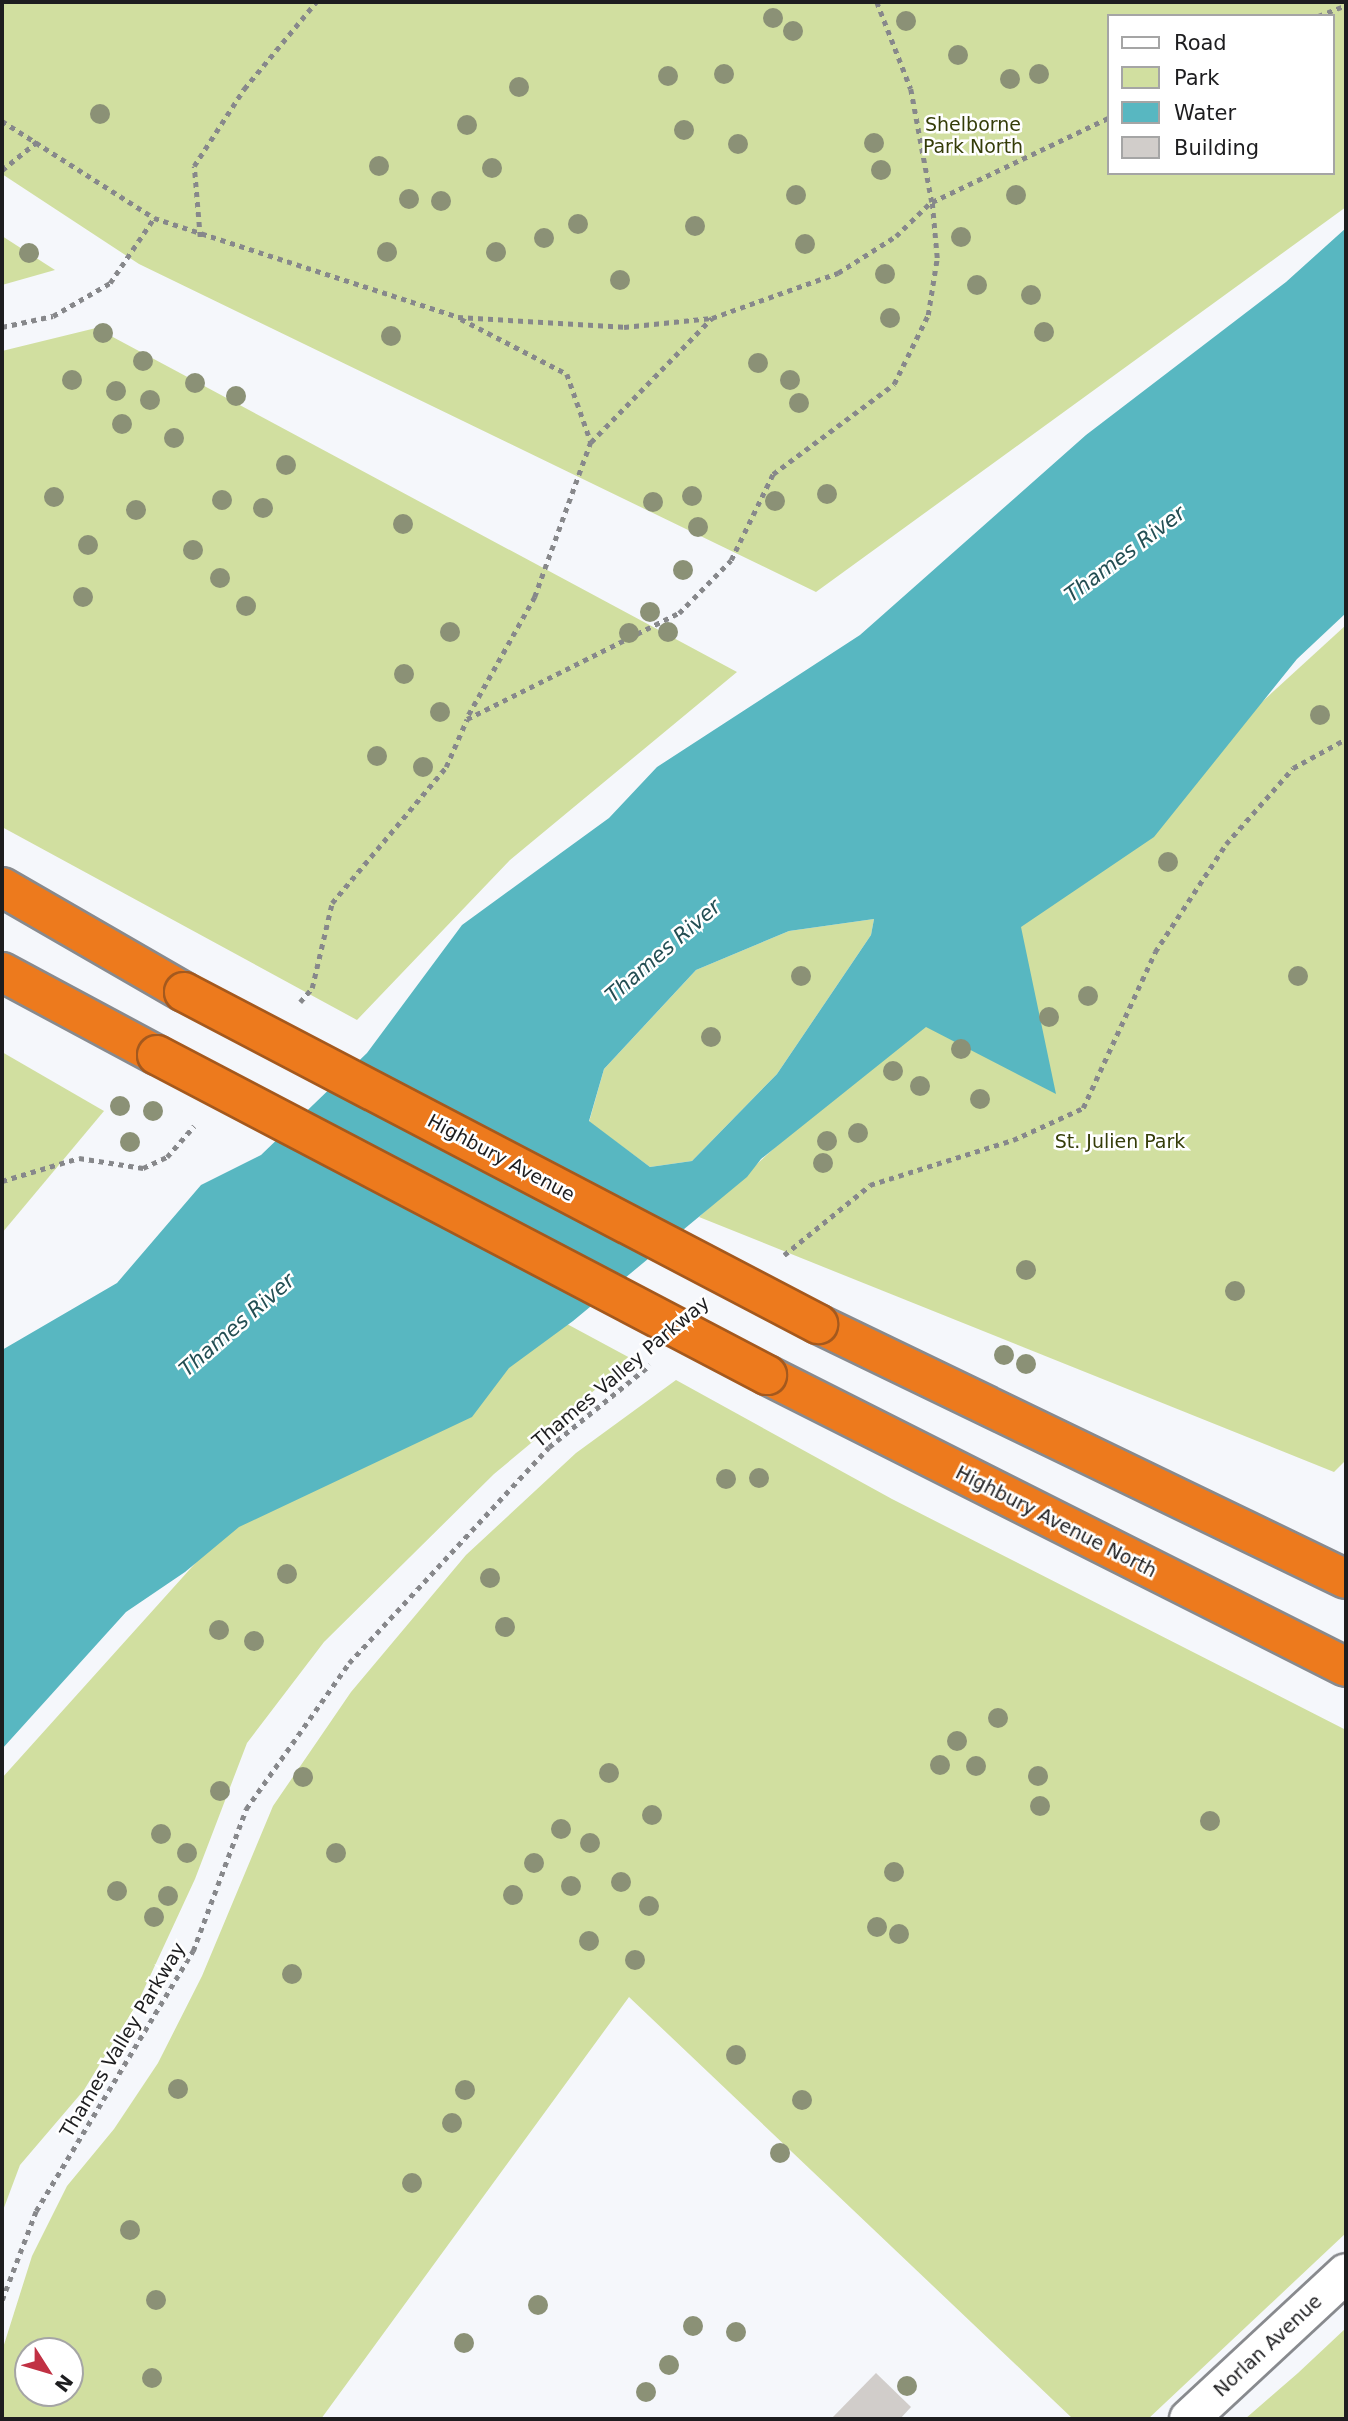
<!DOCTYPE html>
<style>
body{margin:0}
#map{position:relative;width:1348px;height:2421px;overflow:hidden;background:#f5f7fb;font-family:"DejaVu Sans",sans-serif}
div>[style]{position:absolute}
.green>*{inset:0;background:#d1dfa0}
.water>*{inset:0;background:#58b7c1}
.building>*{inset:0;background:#d1cdca}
.path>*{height:4.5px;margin-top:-2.25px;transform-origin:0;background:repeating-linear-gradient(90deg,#87888b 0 5px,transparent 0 10px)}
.roads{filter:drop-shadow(2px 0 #888a8e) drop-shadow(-2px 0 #888a8e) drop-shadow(0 2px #888a8e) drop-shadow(0 -2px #888a8e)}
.street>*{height:38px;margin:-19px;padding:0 19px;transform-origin:19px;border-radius:19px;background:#fff}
.highway>*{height:38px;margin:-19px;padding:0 19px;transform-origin:19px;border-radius:19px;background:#ed7a1d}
.bridges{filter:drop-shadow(2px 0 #a4591e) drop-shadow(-2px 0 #a4591e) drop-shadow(0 2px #a4591e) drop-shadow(0 -2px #a4591e)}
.highway-bridge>*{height:38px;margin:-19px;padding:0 19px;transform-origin:19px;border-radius:19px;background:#ed7a1d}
.trees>*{width:20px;height:20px;margin:-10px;border-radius:50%;background:#8b9176}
span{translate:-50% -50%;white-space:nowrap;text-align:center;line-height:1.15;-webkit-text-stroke:5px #fff;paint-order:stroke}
.park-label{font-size:19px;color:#353d09}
.street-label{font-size:19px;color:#1d1d1f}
.water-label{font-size:21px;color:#234e53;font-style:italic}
.frame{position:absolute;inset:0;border:4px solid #1d1d1f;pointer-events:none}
.legend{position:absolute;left:1107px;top:14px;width:228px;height:161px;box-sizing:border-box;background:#fff;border:2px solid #a5a5a5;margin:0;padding:9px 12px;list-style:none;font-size:21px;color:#1d1d1f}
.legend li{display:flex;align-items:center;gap:14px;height:35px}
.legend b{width:35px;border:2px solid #a5a5a5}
.north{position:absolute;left:14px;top:2337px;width:70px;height:70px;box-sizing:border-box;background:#fff;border:2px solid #a5a5a5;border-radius:50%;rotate:127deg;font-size:19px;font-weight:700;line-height:28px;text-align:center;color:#1d1d1f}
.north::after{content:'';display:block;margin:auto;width:24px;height:32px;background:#c13144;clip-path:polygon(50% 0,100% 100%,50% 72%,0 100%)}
</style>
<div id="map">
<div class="green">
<div style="clip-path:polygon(evenodd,2px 2px,1346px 2px,1346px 207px,816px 592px,139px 264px,2px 174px,2px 2px,1108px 16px,1332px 16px,1332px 173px,1108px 173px,1108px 16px)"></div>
<div style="clip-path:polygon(2px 236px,55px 270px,2px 285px)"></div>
<div style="clip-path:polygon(96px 328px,737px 672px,510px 860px,357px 1020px,2px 827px,2px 351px)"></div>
<div style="clip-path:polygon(1346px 625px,1346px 1460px,1334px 1472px,699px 1217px)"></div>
<div style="clip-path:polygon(874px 919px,871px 935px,777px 1074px,692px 1161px,650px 1167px,589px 1122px,604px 1069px,696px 970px,789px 931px)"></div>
<div style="clip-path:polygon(2px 1052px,104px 1111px,2px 1233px)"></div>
<div style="clip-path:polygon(515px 1296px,632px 1359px,494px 1474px,324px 1642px,247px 1743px,195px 1879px,138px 2002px,84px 2090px,20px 2165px,2px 2213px,2px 1778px,290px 1458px)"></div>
<div style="clip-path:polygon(evenodd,676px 1380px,892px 1499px,1346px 1730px,1346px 2233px,1148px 2419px,1073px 2419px,629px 1997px,321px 2419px,2px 2419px,2px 2351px,32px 2256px,67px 2186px,114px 2129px,158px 2063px,202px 1976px,273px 1806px,351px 1692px,466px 1555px,576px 1453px,676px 1380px,28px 2351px,70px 2351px,70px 2393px,28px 2393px,28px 2351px)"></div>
<div style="clip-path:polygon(1346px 2328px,1346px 2419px,1245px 2419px,1298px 2373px)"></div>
</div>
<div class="water">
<div style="clip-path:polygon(evenodd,1346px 228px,1346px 613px,1297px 659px,1154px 837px,1021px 927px,1056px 1094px,926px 1027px,761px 1159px,747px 1177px,573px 1321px,509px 1368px,472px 1417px,239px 1527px,185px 1572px,126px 1612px,2px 1749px,2px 1350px,117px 1283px,201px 1185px,261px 1155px,367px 1053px,462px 925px,609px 818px,657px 767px,860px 635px,1086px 435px,1286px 282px,1346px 228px,874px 919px,871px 935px,777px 1074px,692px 1161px,650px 1167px,589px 1121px,604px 1069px,696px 970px,789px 931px,874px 919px)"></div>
</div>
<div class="building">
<div style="clip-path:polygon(876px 2373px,911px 2407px,900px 2419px,831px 2419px)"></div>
</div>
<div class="path">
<div style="left:877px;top:2px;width:93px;rotate:68.7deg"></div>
<div style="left:911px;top:89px;width:115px;rotate:79.5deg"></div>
<div style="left:932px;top:202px;width:195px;rotate:-25.5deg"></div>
<div style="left:1318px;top:16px;width:30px;rotate:-21deg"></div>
<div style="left:2px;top:121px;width:180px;rotate:32.5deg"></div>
<div style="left:154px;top:218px;width:320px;rotate:18deg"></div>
<div style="left:458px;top:317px;width:166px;rotate:3.4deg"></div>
<div style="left:624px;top:327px;width:88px;rotate:-5.8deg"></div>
<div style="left:712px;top:318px;width:134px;rotate:-19.7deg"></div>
<div style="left:838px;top:273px;width:69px;rotate:-32.5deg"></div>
<div style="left:896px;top:236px;width:49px;rotate:-44.2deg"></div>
<div style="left:2px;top:170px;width:46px;rotate:-38.9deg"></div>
<div style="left:200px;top:237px;width:71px;rotate:-94.8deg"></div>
<div style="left:194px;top:166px;width:92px;rotate:-57deg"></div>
<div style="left:244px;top:89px;width:113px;rotate:-50.4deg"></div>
<div style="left:461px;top:319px;width:119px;rotate:27.4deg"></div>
<div style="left:567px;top:374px;width:72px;rotate:70.6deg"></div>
<div style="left:591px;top:442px;width:165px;rotate:109.9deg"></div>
<div style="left:535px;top:597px;width:139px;rotate:119.3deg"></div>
<div style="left:2px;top:327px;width:52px;rotate:-12.2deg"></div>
<div style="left:53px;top:316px;width:66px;rotate:-30.1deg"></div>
<div style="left:110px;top:283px;width:78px;rotate:-55.9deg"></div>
<div style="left:591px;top:442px;width:173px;rotate:-45.7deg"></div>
<div style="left:300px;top:1002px;width:18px;rotate:-49deg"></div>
<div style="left:312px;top:988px;width:87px;rotate:-76.8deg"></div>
<div style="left:332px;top:903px;width:177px;rotate:-50deg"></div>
<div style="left:446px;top:767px;width:52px;rotate:-66.4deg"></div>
<div style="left:467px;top:719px;width:237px;rotate:-26.6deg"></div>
<div style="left:679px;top:613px;width:74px;rotate:-45.5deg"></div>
<div style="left:731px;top:560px;width:96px;rotate:-64deg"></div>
<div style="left:773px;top:474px;width:151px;rotate:-36.6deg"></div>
<div style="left:894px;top:384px;width:77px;rotate:-63.8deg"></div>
<div style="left:928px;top:315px;width:58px;rotate:-81deg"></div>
<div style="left:937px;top:258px;width:56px;rotate:-95.1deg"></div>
<div style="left:2px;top:1181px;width:80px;rotate:-16.6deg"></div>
<div style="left:79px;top:1158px;width:65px;rotate:8.9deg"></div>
<div style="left:143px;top:1168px;width:26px;rotate:-25deg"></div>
<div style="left:167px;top:1157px;width:41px;rotate:-48.9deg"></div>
<div style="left:784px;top:1255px;width:111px;rotate:-39.1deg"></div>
<div style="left:870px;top:1185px;width:150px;rotate:-17.5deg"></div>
<div style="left:1013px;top:1140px;width:77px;rotate:-24.6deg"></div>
<div style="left:1083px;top:1108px;width:172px;rotate:-65.2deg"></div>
<div style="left:1155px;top:952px;width:129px;rotate:-56.7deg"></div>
<div style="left:1226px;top:844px;width:101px;rotate:-48.6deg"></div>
<div style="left:1293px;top:768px;width:60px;rotate:-28.7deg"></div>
<div style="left:2px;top:2300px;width:95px;rotate:-69.1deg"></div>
<div style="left:36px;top:2211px;width:304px;rotate:-58.9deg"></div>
<div style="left:193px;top:1951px;width:152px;rotate:-69.5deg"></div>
<div style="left:246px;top:1809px;width:179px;rotate:-54.8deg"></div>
<div style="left:349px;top:1663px;width:294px;rotate:-47.2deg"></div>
<div style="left:549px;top:1447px;width:130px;rotate:-39.1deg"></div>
</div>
<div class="roads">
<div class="street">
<div style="left:1189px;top:2419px;width:214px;rotate:-42.9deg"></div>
</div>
<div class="highway">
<div style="left:2px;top:887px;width:210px;rotate:30deg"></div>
<div style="left:2px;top:972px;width:176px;rotate:28.2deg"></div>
<div style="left:818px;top:1324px;width:586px;rotate:25.78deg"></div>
<div style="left:767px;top:1375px;width:648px;rotate:26.76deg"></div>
</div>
</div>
<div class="bridges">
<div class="highway-bridge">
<div style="left:184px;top:992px;width:716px;rotate:27.64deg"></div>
<div style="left:157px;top:1055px;width:689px;rotate:27.68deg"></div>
</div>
</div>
<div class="trees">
<div style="left:773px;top:18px"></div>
<div style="left:906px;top:21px"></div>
<div style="left:793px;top:31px"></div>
<div style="left:958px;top:55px"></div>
<div style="left:724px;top:74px"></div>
<div style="left:1039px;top:74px"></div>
<div style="left:668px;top:76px"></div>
<div style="left:1010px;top:79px"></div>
<div style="left:519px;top:87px"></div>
<div style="left:100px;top:114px"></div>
<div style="left:467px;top:125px"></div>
<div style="left:684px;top:130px"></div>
<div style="left:874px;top:143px"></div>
<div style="left:738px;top:144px"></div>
<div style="left:379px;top:166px"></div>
<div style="left:492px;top:168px"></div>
<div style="left:881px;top:170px"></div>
<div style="left:796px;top:195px"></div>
<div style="left:1016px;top:195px"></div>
<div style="left:409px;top:199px"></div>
<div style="left:441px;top:201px"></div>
<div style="left:578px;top:224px"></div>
<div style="left:695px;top:226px"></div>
<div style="left:961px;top:237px"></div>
<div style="left:544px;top:238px"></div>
<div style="left:805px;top:244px"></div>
<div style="left:387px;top:252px"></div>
<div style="left:496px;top:252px"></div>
<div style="left:29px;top:253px"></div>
<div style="left:885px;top:274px"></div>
<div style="left:620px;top:280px"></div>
<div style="left:977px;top:285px"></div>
<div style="left:1031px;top:295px"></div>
<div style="left:890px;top:318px"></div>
<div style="left:1044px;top:332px"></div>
<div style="left:103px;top:333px"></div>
<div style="left:391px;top:336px"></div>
<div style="left:143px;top:361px"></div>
<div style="left:758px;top:363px"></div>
<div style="left:72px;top:380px"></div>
<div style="left:790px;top:380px"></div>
<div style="left:195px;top:383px"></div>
<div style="left:116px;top:391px"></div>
<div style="left:236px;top:396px"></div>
<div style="left:150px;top:400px"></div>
<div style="left:799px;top:403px"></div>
<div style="left:122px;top:424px"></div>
<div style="left:174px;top:438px"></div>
<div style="left:286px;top:465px"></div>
<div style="left:827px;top:494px"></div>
<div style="left:692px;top:496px"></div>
<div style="left:54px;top:497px"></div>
<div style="left:222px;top:500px"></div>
<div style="left:775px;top:501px"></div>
<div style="left:653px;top:502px"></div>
<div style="left:263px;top:508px"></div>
<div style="left:136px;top:510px"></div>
<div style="left:403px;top:524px"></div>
<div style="left:698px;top:527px"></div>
<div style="left:88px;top:545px"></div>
<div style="left:193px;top:550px"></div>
<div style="left:683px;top:570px"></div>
<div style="left:220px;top:578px"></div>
<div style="left:83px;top:597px"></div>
<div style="left:246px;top:606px"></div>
<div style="left:650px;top:612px"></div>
<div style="left:450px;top:632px"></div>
<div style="left:668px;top:632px"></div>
<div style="left:629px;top:633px"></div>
<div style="left:404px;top:674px"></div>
<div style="left:440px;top:712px"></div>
<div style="left:1320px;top:715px"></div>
<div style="left:377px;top:756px"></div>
<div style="left:423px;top:767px"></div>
<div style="left:1168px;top:862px"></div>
<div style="left:801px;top:976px"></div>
<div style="left:1298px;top:976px"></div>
<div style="left:1088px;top:996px"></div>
<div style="left:1049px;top:1017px"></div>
<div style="left:711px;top:1037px"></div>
<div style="left:961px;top:1049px"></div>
<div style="left:893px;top:1071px"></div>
<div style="left:920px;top:1086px"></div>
<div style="left:980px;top:1099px"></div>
<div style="left:120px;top:1106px"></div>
<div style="left:153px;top:1111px"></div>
<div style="left:858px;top:1133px"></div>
<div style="left:827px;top:1141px"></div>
<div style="left:130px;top:1142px"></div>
<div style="left:823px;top:1163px"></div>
<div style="left:1026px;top:1270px"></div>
<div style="left:1235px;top:1291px"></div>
<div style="left:1004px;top:1355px"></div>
<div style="left:1026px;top:1364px"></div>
<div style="left:759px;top:1478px"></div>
<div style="left:726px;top:1479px"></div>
<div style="left:287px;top:1574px"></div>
<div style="left:490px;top:1578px"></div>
<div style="left:505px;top:1627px"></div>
<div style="left:219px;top:1630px"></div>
<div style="left:254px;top:1641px"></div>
<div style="left:998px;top:1718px"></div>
<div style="left:957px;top:1741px"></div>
<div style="left:940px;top:1765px"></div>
<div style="left:976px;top:1766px"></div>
<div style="left:609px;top:1773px"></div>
<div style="left:1038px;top:1776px"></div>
<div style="left:303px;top:1777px"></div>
<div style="left:220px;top:1791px"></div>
<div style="left:1040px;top:1806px"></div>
<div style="left:652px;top:1815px"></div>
<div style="left:1210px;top:1821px"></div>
<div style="left:561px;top:1829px"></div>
<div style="left:161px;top:1834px"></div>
<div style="left:590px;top:1843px"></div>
<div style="left:187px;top:1853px"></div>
<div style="left:336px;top:1853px"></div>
<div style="left:534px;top:1863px"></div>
<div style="left:894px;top:1872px"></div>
<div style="left:621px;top:1882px"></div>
<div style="left:571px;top:1886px"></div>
<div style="left:117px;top:1891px"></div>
<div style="left:513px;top:1895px"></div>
<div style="left:168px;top:1896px"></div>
<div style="left:649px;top:1906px"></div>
<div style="left:154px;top:1917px"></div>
<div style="left:877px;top:1927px"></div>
<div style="left:899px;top:1934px"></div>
<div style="left:589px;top:1941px"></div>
<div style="left:635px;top:1960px"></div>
<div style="left:292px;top:1974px"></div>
<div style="left:736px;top:2055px"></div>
<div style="left:178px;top:2089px"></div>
<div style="left:465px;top:2090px"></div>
<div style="left:802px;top:2100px"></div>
<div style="left:452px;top:2123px"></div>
<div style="left:780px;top:2153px"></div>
<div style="left:412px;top:2183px"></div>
<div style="left:130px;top:2230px"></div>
<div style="left:156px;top:2300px"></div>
<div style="left:538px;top:2305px"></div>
<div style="left:693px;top:2326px"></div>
<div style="left:736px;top:2332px"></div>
<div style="left:464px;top:2343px"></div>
<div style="left:669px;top:2365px"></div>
<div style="left:152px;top:2378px"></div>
<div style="left:907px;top:2386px"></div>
<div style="left:646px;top:2392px"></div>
</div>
<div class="park-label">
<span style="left:973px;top:136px">Shelborne<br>Park North</span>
<span style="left:1120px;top:1142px">St. Julien Park</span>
</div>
<div class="street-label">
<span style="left:501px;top:1158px;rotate:28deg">Highbury Avenue</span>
<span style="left:621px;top:1372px;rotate:-40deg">Thames Valley Parkway</span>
<span style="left:1056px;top:1522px;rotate:27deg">Highbury Avenue North</span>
<span style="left:123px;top:2040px;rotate:-59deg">Thames Valley Parkway</span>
<span style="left:1268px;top:2346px;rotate:-43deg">Norlan Avenue</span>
</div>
<div class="water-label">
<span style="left:1125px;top:554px;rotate:-37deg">Thames River</span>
<span style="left:663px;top:951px;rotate:-41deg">Thames River</span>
<span style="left:237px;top:1325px;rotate:-41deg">Thames River</span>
</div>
<div class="frame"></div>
<ul class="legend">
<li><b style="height:9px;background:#fff"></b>Road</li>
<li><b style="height:19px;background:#d1dfa0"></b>Park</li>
<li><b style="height:19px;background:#58b7c1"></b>Water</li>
<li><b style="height:19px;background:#d1cdca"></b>Building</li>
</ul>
<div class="north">N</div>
</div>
